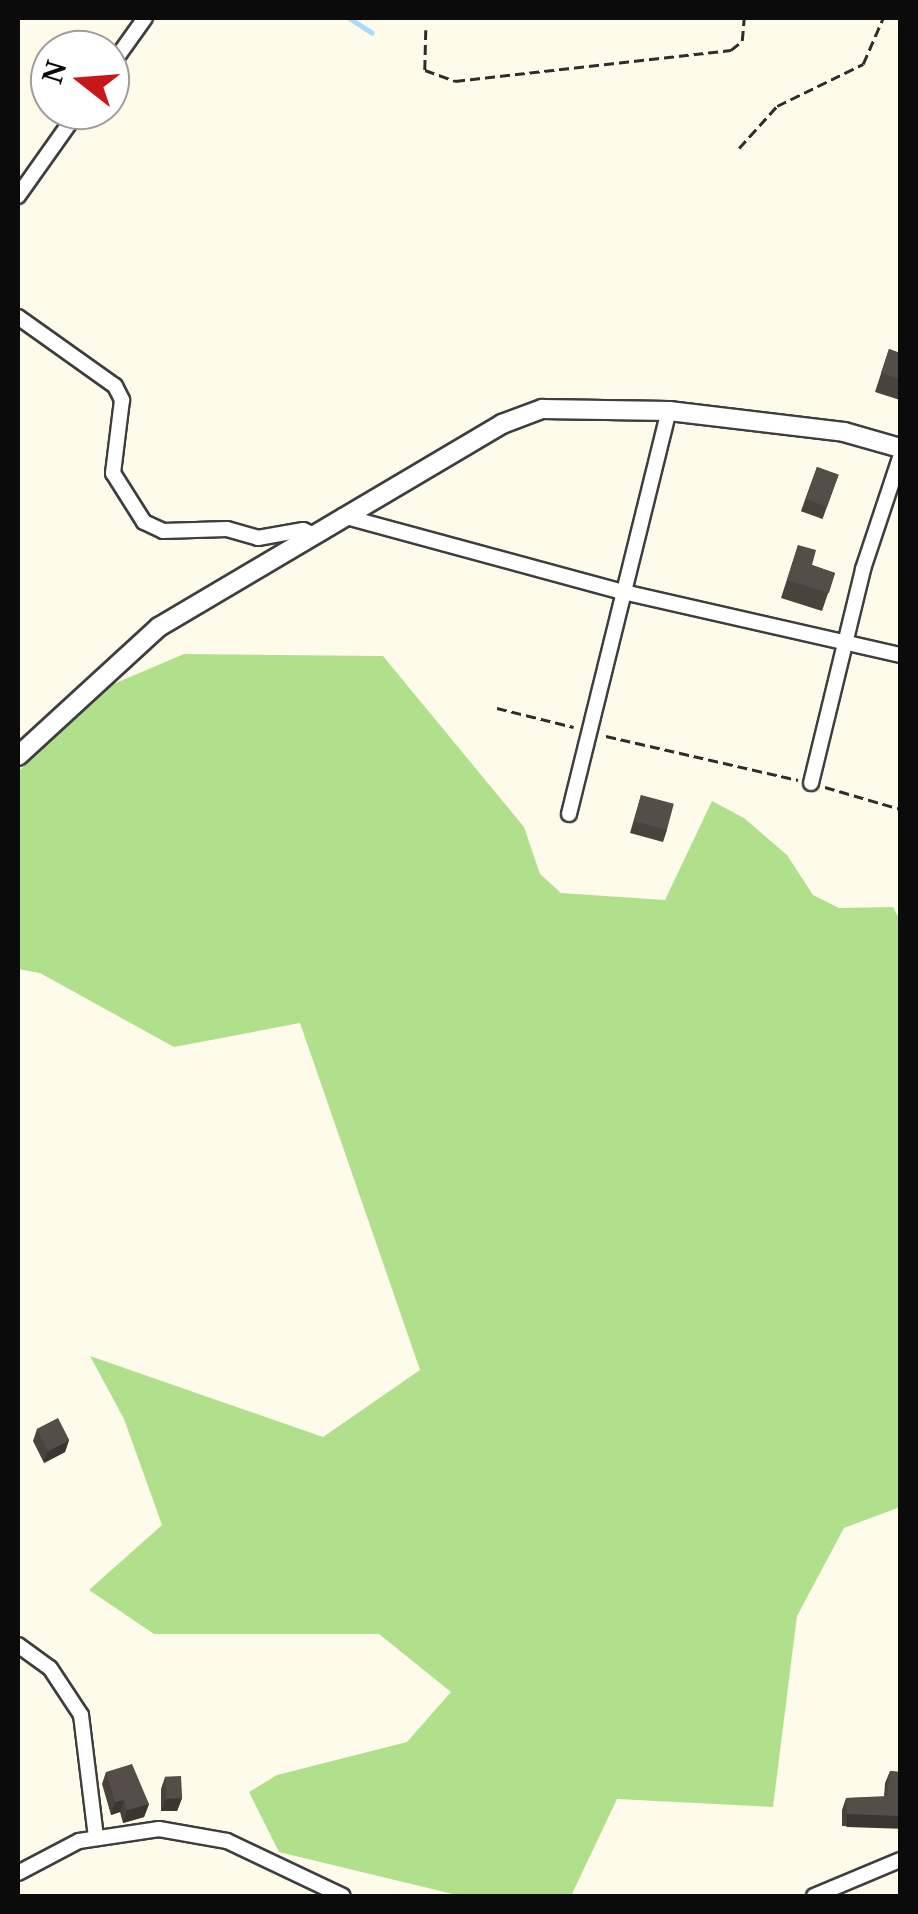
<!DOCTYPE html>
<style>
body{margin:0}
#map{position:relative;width:918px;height:1914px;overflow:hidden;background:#fffbea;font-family:"Noto Serif",serif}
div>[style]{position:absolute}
.forest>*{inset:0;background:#b1e08d}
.stream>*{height:5px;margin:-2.5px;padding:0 2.5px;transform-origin:2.5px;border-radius:2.5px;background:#a8dcfd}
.path>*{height:2.5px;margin-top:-1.25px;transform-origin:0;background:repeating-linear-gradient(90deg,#2d2d2d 0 10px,transparent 0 15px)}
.roads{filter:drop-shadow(2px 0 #3e3e3e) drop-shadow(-2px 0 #3e3e3e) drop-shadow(0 2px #3e3e3e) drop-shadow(0 -2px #3e3e3e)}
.minor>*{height:14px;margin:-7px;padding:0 7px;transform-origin:7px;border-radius:7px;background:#fff}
.tertiary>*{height:18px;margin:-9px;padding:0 9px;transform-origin:9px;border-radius:9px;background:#fff}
.wall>*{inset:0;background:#49423d;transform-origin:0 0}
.shaded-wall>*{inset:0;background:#3c3632;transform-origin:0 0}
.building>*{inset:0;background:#554d47;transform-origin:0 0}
span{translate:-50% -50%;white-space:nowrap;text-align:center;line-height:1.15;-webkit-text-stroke:10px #fff;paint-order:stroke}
.frame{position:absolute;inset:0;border:20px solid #0b0b0b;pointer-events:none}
.north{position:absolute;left:30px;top:30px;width:100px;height:100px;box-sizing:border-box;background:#fff;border:2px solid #9d9d9d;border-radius:50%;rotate:287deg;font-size:28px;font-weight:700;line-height:40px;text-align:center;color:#0b0b0b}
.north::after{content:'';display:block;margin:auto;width:35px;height:45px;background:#c9161b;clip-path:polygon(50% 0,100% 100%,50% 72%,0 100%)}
</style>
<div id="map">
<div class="forest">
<div style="clip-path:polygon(184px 654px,383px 656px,524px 827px,540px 874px,561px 893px,665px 900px,712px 801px,744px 818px,787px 855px,813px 895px,839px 908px,893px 907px,900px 920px,900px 1507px,844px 1528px,797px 1616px,773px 1807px,617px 1799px,571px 1896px,461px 1896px,279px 1852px,249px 1792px,277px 1775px,407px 1742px,451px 1692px,379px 1634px,154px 1634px,89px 1590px,162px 1525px,124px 1419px,90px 1356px,323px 1437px,420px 1370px,300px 1023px,174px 1047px,40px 973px,18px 969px,18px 772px,104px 688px)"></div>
</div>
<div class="stream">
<div style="left:349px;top:18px;width:27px;rotate:33deg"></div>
</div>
<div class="path">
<div style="left:426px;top:30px;width:40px;rotate:91.4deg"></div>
<div style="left:425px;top:70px;width:32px;rotate:20deg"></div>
<div style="left:455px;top:81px;width:278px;rotate:-6.4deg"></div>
<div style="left:731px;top:50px;width:14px;rotate:-39deg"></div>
<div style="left:742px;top:41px;width:23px;rotate:-85deg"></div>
<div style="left:739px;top:148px;width:57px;rotate:-47.9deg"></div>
<div style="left:777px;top:106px;width:96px;rotate:-26deg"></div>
<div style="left:863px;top:64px;width:50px;rotate:-66.5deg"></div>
<div style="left:497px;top:708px;width:79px;rotate:13.9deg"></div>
<div style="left:606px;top:736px;width:197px;rotate:12.9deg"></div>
<div style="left:825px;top:787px;width:78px;rotate:16.3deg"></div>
</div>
<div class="roads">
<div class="minor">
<div style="left:110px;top:67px;width:60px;rotate:-54.5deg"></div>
<div style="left:18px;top:196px;width:105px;rotate:-54.7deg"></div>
<div style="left:18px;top:317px;width:119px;rotate:35.4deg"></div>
<div style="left:115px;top:386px;width:16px;rotate:63deg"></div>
<div style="left:122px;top:400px;width:74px;rotate:97deg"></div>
<div style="left:113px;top:473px;width:58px;rotate:57.7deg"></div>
<div style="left:144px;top:522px;width:21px;rotate:25deg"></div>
<div style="left:163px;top:531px;width:64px;rotate:-1.8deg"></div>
<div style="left:227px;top:529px;width:32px;rotate:16deg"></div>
<div style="left:258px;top:538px;width:46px;rotate:-10.1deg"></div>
<div style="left:303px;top:530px;width:12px;rotate:24deg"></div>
<div style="left:343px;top:516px;width:290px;rotate:15.2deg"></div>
<div style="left:623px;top:592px;width:284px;rotate:12.8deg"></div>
<div style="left:811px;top:783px;width:220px;rotate:-76.3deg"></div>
<div style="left:863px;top:569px;width:117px;rotate:-71.6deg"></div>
<div style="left:569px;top:814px;width:415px;rotate:-76.1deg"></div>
<div style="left:18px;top:1645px;width:39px;rotate:36deg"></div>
<div style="left:50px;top:1668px;width:56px;rotate:56.6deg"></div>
<div style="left:81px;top:1715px;width:123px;rotate:83deg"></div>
<div style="left:18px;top:1873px;width:69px;rotate:-27.7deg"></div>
<div style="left:79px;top:1841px;width:81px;rotate:-8.5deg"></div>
<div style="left:159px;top:1829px;width:69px;rotate:10deg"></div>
<div style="left:227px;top:1841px;width:128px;rotate:25.4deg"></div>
<div style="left:814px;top:1896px;width:93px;rotate:-22.7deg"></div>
</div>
<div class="tertiary">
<div style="left:18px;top:756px;width:191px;rotate:-42.5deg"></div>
<div style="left:159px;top:627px;width:399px;rotate:-30.6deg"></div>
<div style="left:502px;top:424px;width:43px;rotate:-20.6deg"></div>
<div style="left:542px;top:409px;width:127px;rotate:0.9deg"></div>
<div style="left:669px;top:411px;width:176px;rotate:6.8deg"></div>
<div style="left:844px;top:432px;width:58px;rotate:15.9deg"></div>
</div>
</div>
<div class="wall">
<div style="clip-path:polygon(889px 349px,900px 353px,900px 400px,875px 392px)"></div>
<div style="left:817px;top:467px;width:23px;height:47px;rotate:20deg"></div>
<div style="clip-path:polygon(798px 545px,812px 565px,835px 573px,822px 611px,781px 598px)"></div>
<div style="clip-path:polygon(641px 795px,667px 830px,663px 842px,630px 833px)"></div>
<div style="clip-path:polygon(37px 1429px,69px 1440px,65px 1452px,44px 1463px,33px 1441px)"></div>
<div style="clip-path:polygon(890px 1771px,900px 1772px,900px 1828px,842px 1826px,842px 1810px,846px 1798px,884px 1797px,885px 1783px)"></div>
<div style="clip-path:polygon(106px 1772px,149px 1804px,144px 1817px,123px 1823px,120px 1812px,111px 1815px,102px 1784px)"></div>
<div style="clip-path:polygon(165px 1777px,182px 1798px,177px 1811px,161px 1811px,161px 1789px)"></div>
</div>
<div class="shaded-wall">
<div style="clip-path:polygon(69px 1440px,65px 1452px,44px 1463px,48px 1451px)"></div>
<div style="clip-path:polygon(182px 1798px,177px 1811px,161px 1811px,166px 1799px)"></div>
<div style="clip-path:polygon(124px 1800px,120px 1812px,111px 1815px,115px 1802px)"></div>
<div style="clip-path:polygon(149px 1804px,144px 1817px,123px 1823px,127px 1810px)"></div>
<div style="left:847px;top:1814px;width:53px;height:13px;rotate:2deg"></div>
</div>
<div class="building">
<div style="clip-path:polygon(889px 349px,900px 353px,900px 379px,881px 373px)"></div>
<div style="left:817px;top:467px;width:23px;height:34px;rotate:20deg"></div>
<div style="clip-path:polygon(798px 545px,816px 550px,812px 565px,835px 573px,829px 593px,787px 580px)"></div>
<div style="left:641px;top:795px;width:34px;height:27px;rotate:15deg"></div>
<div style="left:58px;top:1418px;width:25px;height:24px;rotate:63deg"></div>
<div style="clip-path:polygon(132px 1764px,149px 1804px,127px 1810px,124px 1800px,115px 1802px,106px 1772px)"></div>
<div style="clip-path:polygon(890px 1771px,900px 1772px,900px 1816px,847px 1814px,846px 1798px,887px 1796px)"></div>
<div style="left:181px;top:1776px;width:22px;height:16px;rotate:87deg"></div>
</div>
<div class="frame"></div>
<div class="north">N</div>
</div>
